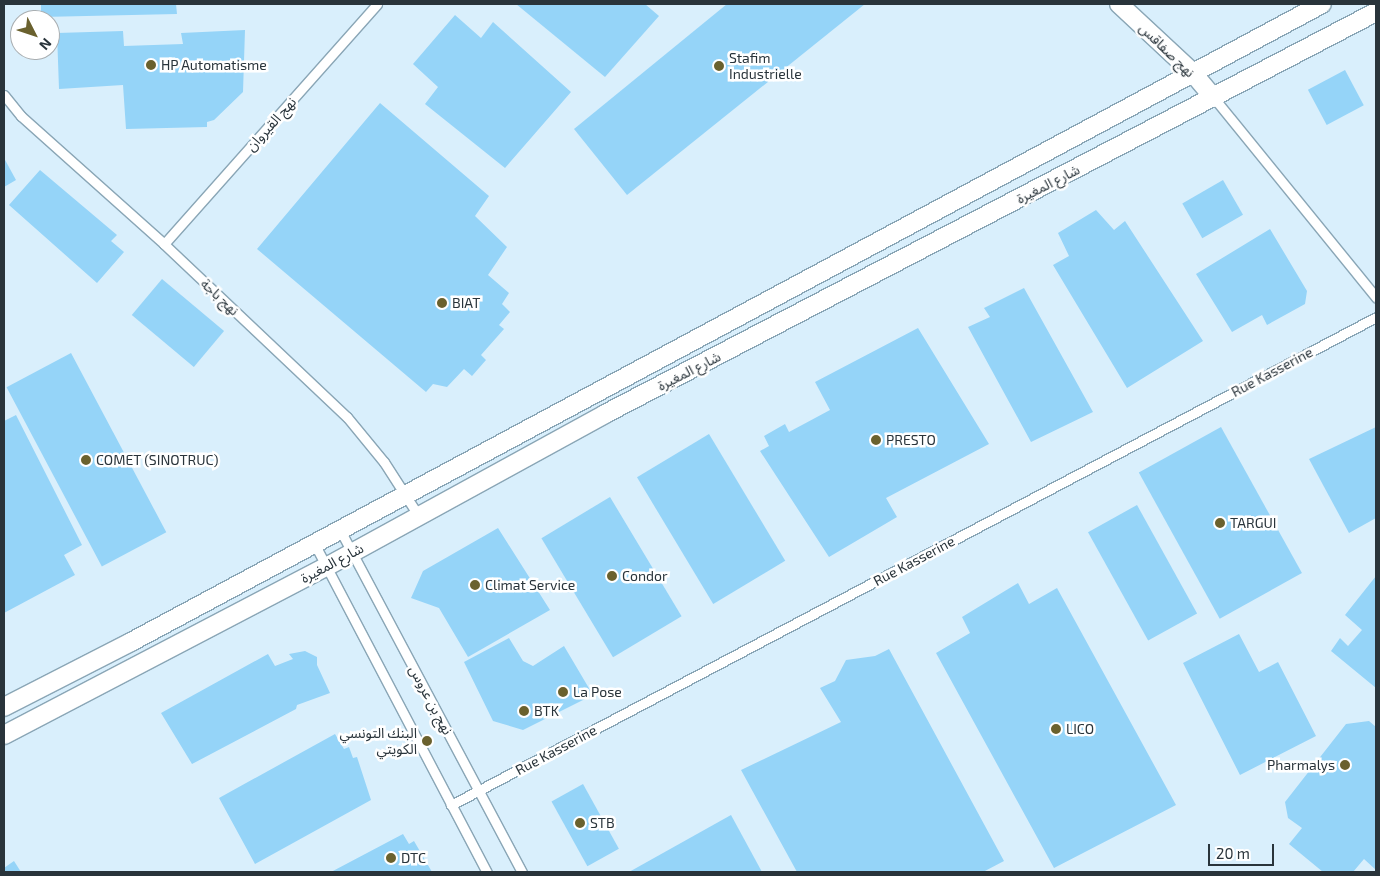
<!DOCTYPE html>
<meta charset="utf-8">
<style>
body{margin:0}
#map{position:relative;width:1380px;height:876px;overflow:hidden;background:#f2f8fb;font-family:"Exo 2","Noto Sans Arabic",sans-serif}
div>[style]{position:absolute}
.built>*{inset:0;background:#d9effc}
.building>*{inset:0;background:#95d4f8;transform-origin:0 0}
.roads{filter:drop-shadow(1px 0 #8aa6b6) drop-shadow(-1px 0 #8aa6b6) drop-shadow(0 1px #8aa6b6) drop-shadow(0 -1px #8aa6b6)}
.lane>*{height:9px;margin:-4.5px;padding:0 4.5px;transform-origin:4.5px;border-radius:4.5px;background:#fff}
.street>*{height:18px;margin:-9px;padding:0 9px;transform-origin:9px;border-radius:9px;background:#fff}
.dots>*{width:14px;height:14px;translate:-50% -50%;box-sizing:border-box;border:2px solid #fff;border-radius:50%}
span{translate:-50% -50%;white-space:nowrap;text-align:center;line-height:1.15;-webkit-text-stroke:5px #fff;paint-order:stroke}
.street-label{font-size:14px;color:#29343b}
.poi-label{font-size:14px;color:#29343b}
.left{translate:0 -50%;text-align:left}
.right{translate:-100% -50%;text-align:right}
.frame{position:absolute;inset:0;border:5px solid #29343b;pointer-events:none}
.north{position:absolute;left:10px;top:10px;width:50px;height:50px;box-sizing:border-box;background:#fff;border:1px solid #a9aeb1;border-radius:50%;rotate:131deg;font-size:14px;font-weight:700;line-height:20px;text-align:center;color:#29343b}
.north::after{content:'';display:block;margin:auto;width:18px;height:22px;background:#6a612e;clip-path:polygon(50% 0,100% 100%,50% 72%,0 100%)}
.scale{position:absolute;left:1208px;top:844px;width:66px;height:22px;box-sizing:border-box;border:2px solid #29343b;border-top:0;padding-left:6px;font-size:15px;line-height:18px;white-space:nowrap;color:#29343b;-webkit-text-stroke:4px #fff;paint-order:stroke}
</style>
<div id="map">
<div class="built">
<div style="clip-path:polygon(evenodd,4px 4px,1376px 4px,1376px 872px,4px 872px,4px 4px,20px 20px,50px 20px,50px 50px,20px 50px,20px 20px)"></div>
</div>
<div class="building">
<div style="clip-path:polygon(41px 4px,176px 4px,177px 14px,41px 17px)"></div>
<div style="clip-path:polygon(516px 4px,645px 4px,659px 16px,605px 77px)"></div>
<div style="clip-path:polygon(727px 4px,865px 4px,627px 195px,574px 129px)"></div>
<div style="clip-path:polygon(455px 15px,481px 38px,493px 22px,571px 92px,505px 168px,425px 104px,438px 87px,413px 64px)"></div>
<div style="clip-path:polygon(245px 30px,243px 92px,214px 120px,207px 122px,207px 127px,126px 129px,123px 85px,59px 89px,57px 33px,123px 31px,124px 46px,183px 44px,181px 33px)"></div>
<div style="left:1345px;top:70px;width:40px;height:42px;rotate:62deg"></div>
<div style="clip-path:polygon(380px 103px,489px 196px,475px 216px,507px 247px,488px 275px,509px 293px,502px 304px,510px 312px,499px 325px,504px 329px,481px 355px,486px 360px,472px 376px,464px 369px,447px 387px,433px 384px,426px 392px,257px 249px)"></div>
<div style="clip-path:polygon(4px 158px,16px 180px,4px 187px)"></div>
<div style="clip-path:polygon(40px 170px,117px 235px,111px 241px,124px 252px,97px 283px,9px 205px)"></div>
<div style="left:1223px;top:180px;width:40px;height:47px;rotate:60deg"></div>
<div style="clip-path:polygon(1096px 210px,1114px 230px,1125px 221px,1203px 341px,1127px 388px,1053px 265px,1069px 256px,1058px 233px)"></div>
<div style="clip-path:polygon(1270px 229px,1307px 291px,1305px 304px,1267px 325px,1262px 315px,1232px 332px,1196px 274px)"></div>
<div style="left:162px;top:279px;width:81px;height:47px;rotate:40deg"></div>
<div style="clip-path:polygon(1024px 288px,1093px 412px,1031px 442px,968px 327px,990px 317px,984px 308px)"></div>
<div style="clip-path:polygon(918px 328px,989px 444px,886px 498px,897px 517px,829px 557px,760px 451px,769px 446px,764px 436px,785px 424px,789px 432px,830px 410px,815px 382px)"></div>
<div style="left:71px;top:353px;width:203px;height:73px;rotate:62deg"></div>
<div style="clip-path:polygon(16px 415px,82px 545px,64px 555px,75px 575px,4px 613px,4px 421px)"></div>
<div style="left:1221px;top:427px;width:167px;height:94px;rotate:61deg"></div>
<div style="clip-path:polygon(1376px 427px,1376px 518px,1349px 533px,1309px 459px)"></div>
<div style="left:709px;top:434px;width:148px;height:84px;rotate:59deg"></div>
<div style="left:610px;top:497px;width:139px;height:80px;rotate:59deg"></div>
<div style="left:1137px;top:505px;width:124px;height:56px;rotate:61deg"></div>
<div style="clip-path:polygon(498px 528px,550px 610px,468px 657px,439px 608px,411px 598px,423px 571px)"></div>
<div style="clip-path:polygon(1376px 576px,1376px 688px,1331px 651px,1340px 638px,1348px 646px,1362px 630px,1345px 615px)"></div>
<div style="clip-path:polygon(1018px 583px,1029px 604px,1057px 588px,1176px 805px,1054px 868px,936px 653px,970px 633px,962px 617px)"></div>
<div style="clip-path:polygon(1239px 634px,1259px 672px,1278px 662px,1316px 736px,1240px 775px,1183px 663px)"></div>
<div style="clip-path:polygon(509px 638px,523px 661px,533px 666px,564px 646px,593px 695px,523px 730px,493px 721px,464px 662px)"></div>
<div style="clip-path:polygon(889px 649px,1004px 861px,983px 872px,797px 872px,741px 770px,841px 722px,820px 688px,835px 681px,846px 660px,875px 656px)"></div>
<div style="clip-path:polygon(305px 651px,317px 657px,317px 665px,330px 693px,297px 705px,296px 709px,192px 764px,161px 713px,268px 654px,275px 666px,293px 659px,289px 654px)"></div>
<div style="clip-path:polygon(1369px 721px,1376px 727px,1376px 870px,1364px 859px,1353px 872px,1323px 872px,1289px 844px,1302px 828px,1288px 818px,1285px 802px,1346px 724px)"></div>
<div style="clip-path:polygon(335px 734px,344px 749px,349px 747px,353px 758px,357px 757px,371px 800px,255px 864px,219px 798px)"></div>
<div style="left:583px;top:784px;width:74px;height:36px;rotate:61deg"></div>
<div style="clip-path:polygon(731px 815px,762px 872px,629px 872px)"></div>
<div style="clip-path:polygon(403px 834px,409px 844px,414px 841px,432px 872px,331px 872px)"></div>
<div style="clip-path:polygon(14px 861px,21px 872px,4px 872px,4px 868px)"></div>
</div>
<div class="roads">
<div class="lane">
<div style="left:4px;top:95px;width:27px;rotate:51deg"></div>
<div style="left:21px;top:116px;width:192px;rotate:41.8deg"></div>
<div style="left:164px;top:244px;width:252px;rotate:43.4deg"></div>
<div style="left:347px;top:417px;width:58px;rotate:50.6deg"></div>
<div style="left:384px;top:462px;width:63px;rotate:57.3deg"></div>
<div style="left:1214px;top:98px;width:257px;rotate:50.9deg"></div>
<div style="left:164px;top:244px;width:321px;rotate:-48.4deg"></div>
<div style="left:339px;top:528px;width:390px;rotate:62deg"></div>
<div style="left:314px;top:543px;width:372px;rotate:62.3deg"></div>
<div style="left:451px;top:805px;width:1046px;rotate:-27.81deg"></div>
</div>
<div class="street">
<div style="left:1119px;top:4px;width:100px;rotate:43deg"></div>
<div style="left:1192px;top:72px;width:34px;rotate:50deg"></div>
<div style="left:4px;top:707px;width:143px;rotate:-27.1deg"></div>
<div style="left:131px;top:642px;width:1351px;rotate:-28.18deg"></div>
<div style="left:4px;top:735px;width:363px;rotate:-27.6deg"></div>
<div style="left:326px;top:567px;width:318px;rotate:-28.7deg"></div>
<div style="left:605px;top:414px;width:870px;rotate:-27.54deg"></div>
</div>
</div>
<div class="dots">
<div style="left:151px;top:65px;background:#6a612e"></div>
<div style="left:719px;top:66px;background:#6a612e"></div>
<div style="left:442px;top:303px;background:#6a612e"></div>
<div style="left:876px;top:440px;background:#6a612e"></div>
<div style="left:86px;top:460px;background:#6a612e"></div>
<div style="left:1220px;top:523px;background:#6a612e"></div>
<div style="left:612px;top:576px;background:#6a612e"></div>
<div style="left:475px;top:585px;background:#6a612e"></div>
<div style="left:563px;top:692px;background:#6a612e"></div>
<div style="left:524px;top:711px;background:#6a612e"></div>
<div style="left:1056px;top:729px;background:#6a612e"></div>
<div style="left:427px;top:741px;background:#6a612e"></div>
<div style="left:1345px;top:765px;background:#6a612e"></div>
<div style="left:580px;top:823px;background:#6a612e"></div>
<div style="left:391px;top:858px;background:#6a612e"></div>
</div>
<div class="street-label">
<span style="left:1167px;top:50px;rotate:44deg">نهج صفاقس</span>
<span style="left:271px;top:124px;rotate:-48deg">نهج القيروان</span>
<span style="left:1048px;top:184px;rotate:-27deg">شارع المغيرة</span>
<span style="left:220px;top:297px;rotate:43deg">نهج باجة</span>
<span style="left:689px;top:371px;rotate:-27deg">شارع المغيرة</span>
<span style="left:1272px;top:372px;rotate:-28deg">Rue Kasserine</span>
<span style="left:914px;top:561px;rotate:-28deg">Rue Kasserine</span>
<span style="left:332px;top:563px;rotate:-28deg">شارع المغيرة</span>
<span style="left:431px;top:700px;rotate:62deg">نهج بن عروس</span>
<span style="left:556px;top:750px;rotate:-28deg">Rue Kasserine</span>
</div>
<div class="poi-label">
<span class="left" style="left:729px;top:66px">Stafim<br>Industrielle</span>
<span class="left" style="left:161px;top:65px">HP Automatisme</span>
<span class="left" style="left:452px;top:303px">BIAT</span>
<span class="left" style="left:886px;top:440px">PRESTO</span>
<span class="left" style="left:96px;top:460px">COMET (SINOTRUC)</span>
<span class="left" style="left:1230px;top:523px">TARGUI</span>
<span class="left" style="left:622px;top:576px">Condor</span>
<span class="left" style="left:485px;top:585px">Climat Service</span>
<span class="left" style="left:573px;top:692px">La Pose</span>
<span class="left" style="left:534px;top:711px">BTK</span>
<span class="left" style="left:1066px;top:729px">LICO</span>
<span class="right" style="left:417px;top:741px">البنك التونسي<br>الكويتي</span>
<span class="right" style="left:1335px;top:765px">Pharmalys</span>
<span class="left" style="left:590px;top:823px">STB</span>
<span class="left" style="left:401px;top:858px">DTC</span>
</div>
<div class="frame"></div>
<div class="north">N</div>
<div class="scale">20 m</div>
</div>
